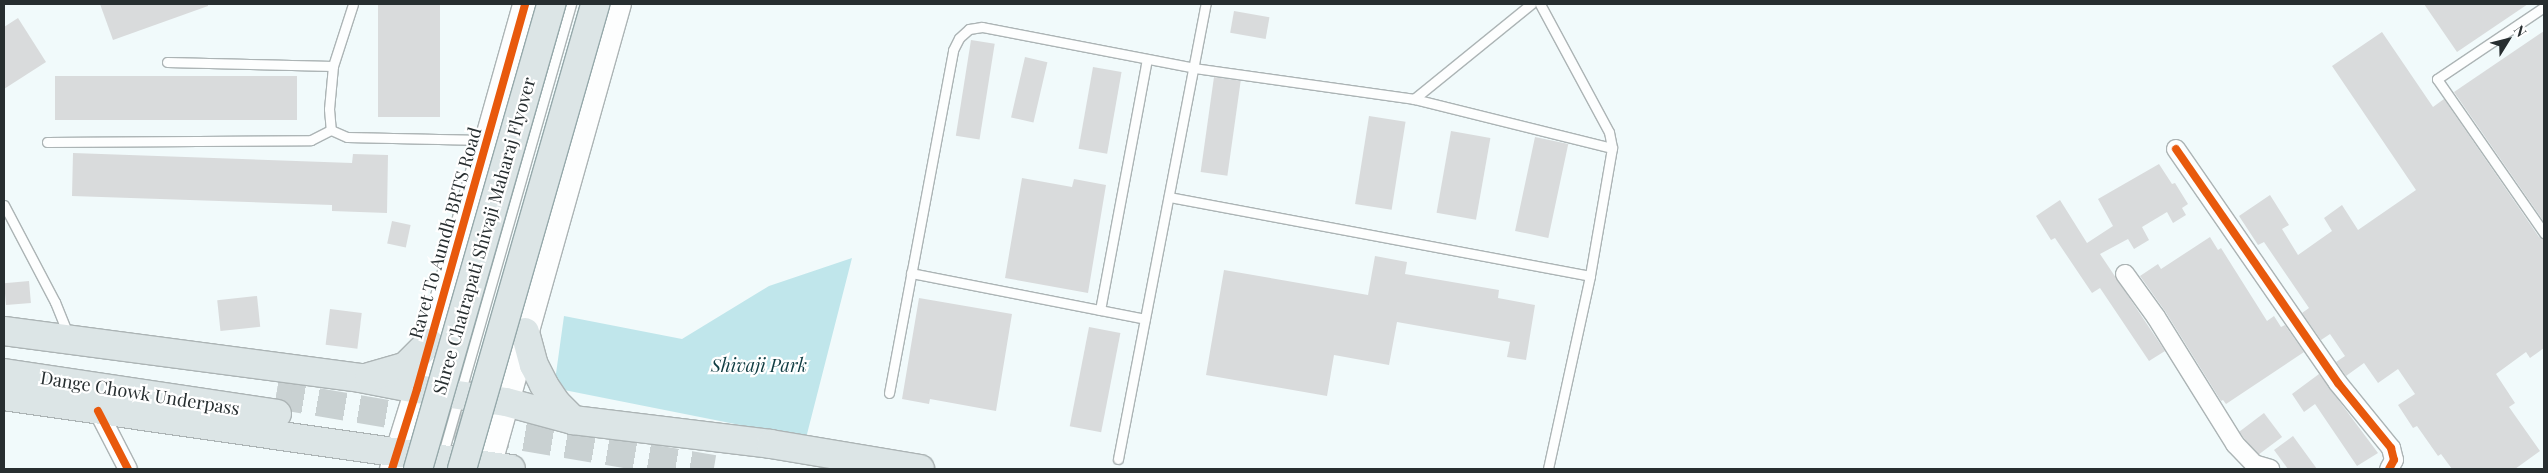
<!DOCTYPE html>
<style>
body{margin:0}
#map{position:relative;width:2548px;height:473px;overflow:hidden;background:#f1fafb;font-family:"Playfair Display",serif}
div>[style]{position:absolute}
.green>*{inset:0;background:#c0e6eb}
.building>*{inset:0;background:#d9dbdc;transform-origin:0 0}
.primary-tunnel>*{height:28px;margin-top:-14px;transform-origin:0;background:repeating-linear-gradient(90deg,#c9d1d2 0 28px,transparent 0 42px)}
.roads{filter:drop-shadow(1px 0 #acb4b5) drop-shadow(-1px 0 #acb4b5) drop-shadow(0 1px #acb4b5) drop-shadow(0 -1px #acb4b5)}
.lane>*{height:9px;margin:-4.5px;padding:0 4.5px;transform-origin:4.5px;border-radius:4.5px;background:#fdfefe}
.street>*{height:18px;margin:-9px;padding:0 9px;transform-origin:9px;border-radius:9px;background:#fdfefe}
.secondary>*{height:25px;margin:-12.5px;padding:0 12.5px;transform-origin:12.5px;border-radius:12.5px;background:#fdfefe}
.primary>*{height:28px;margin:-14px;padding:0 14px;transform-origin:14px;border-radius:14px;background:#dce5e6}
.bridges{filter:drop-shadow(1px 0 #95a8aa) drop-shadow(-1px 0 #95a8aa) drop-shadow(0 1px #95a8aa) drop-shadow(0 -1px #95a8aa)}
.primary-bridge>*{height:28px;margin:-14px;padding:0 14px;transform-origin:14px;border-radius:14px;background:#dce5e6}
.cycleway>*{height:8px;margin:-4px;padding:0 4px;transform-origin:4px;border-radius:4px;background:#e8590c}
span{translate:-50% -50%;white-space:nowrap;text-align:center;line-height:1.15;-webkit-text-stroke:4.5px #fff;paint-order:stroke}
.street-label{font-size:18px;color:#272e30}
.park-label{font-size:18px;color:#0f3c42;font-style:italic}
.frame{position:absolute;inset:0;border:5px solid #272e30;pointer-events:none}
.north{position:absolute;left:2483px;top:15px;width:50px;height:50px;-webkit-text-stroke:4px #fff;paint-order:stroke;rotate:54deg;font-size:14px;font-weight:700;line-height:20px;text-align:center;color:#272e30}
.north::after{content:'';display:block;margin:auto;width:18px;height:22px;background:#272e30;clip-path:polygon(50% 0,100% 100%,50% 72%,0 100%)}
</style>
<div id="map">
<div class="green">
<div style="clip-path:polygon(852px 258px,806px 438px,554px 388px,564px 316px,682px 339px,769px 286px)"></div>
</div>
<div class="building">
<div style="clip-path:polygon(100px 4px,208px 4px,208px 6px,113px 40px)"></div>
<div style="left:378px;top:4px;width:62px;height:113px"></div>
<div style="clip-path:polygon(2424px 4px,2528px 4px,2457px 52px)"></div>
<div style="left:1234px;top:11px;width:36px;height:22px;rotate:10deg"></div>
<div style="clip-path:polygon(18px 18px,46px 62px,4px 89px,4px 27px)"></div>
<div style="clip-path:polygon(2544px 31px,2544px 222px,2454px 92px)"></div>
<div style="clip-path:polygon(2382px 32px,2433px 107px,2444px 99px,2539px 237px,2544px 239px,2544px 348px,2530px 358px,2526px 352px,2496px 374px,2515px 403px,2509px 407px,2540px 451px,2515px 469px,2452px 469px,2441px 454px,2438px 456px,2417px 426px,2413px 428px,2398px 405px,2415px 394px,2398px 369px,2378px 383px,2364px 363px,2346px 376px,2336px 362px,2345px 356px,2330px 334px,2321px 340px,2302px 313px,2309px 308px,2264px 242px,2258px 245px,2239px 216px,2270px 195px,2289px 225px,2282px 229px,2298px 255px,2332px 231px,2324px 218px,2342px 205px,2358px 230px,2416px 190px,2332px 66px)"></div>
<div style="left:971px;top:40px;width:24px;height:97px;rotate:9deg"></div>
<div style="left:1025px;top:57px;width:23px;height:62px;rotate:13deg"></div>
<div style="left:1093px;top:67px;width:29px;height:83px;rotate:10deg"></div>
<div style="left:297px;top:76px;width:44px;height:242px;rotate:90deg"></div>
<div style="left:1214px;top:77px;width:27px;height:96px;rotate:8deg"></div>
<div style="left:1369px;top:116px;width:37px;height:89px;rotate:9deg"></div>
<div style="left:1451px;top:131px;width:40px;height:83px;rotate:10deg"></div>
<div style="left:1535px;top:137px;width:34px;height:96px;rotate:12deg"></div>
<div style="clip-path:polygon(73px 153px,352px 163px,353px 154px,388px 155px,387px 213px,332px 211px,332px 205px,72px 196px)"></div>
<div style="clip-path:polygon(2159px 164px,2172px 184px,2175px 183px,2188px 204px,2182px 208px,2186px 215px,2173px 223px,2167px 212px,2142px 227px,2149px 240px,2134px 249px,2128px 239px,2100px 254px,2165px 351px,2149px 361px,2100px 288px,2092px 293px,2055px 238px,2051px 240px,2036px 216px,2060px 200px,2087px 243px,2113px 226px,2098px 199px)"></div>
<div style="clip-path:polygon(1022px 178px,1072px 187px,1074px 179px,1106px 185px,1088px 293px,1005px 278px)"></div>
<div style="left:392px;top:221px;width:19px;height:23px;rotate:12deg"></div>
<div style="clip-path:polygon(2210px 237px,2218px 250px,2221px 248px,2267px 321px,2274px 316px,2281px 327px,2285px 325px,2304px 352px,2226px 404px,2223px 400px,2221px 401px,2165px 311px,2140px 276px,2158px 264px,2161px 269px)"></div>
<div style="clip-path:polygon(1375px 256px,1407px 262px,1405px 274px,1499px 290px,1498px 298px,1535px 305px,1526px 360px,1507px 357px,1510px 342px,1397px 322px,1389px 365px,1334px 355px,1327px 396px,1206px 375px,1224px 270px,1368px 295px)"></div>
<div style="left:29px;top:281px;width:22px;height:25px;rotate:85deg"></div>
<div style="left:257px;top:296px;width:31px;height:40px;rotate:84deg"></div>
<div style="clip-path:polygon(919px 298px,1012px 314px,996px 411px,930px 399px,929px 404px,902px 399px)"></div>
<div style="left:330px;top:309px;width:32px;height:36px;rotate:7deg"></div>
<div style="left:1089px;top:327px;width:32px;height:101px;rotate:11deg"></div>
<div style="clip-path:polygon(2319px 374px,2378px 453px,2357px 466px,2315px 404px,2304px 412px,2292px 394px)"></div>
<div style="left:2264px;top:413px;width:30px;height:31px;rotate:53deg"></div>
<div style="clip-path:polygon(2293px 436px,2317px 469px,2288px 469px,2274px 450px)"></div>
</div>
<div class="primary-tunnel">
<div style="left:276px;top:395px;width:444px;rotate:9.6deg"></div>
</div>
<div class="roads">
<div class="lane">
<div style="left:1540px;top:4px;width:145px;rotate:61.7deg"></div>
<div style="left:1609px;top:132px;width:16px;rotate:79deg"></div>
<div style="left:1612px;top:148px;width:130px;rotate:99.8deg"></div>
<div style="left:1590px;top:276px;width:198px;rotate:102.3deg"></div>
<div style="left:2544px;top:7px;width:129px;rotate:146.1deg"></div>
<div style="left:2437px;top:79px;width:188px;rotate:55.2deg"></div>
<div style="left:167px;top:62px;width:166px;rotate:1.4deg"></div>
<div style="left:333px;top:66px;width:43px;rotate:95.3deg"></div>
<div style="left:329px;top:109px;width:21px;rotate:85deg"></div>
<div style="left:331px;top:130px;width:17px;rotate:24deg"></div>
<div style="left:347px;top:137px;width:137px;rotate:1.3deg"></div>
<div style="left:333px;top:66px;width:65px;rotate:-72.1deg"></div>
<div style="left:1414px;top:99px;width:204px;rotate:13.9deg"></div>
<div style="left:47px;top:142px;width:264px;rotate:-0.4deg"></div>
<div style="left:311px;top:140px;width:22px;rotate:-27deg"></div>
<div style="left:1169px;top:197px;width:428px;rotate:10.6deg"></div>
<div style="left:4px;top:205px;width:110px;rotate:62.3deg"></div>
<div style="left:55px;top:302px;width:38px;rotate:68deg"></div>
<div style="left:911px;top:273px;width:238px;rotate:11.1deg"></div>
<div style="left:1100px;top:310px;width:255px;rotate:-79.4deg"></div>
<div style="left:889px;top:393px;width:349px;rotate:-79.4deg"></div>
<div style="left:953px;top:50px;width:13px;rotate:-63deg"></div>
<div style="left:959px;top:38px;width:13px;rotate:-42deg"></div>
<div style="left:969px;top:29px;width:13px;rotate:-9deg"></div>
<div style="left:982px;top:27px;width:216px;rotate:10.9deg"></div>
<div style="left:1194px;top:68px;width:222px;rotate:8deg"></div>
<div style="left:1414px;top:99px;width:151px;rotate:-39.1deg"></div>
<div style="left:442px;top:457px;width:471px;rotate:-74.1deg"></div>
<div style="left:1118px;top:459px;width:463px;rotate:-79.1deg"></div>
</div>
<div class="street">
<div style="left:2176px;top:149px;width:285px;rotate:55.3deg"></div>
<div style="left:2338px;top:383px;width:84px;rotate:50.8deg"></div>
<div style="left:2391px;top:448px;width:12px;rotate:76deg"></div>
<div style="left:2394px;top:460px;width:10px;rotate:119deg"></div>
<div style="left:2125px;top:274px;width:53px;rotate:54.2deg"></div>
<div style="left:2156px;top:317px;width:150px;rotate:58.1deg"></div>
<div style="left:2235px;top:444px;width:28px;rotate:46deg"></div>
<div style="left:2254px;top:464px;width:17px;rotate:17deg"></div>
<div style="left:98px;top:411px;width:65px;rotate:62.7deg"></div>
</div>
<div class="secondary">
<div style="left:392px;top:469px;width:84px;rotate:-72.6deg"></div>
<div style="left:417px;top:389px;width:400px;rotate:-74.3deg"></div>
<div style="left:487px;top:469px;width:483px;rotate:-74.3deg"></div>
</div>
<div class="primary">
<div style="left:4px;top:331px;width:359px;rotate:7.5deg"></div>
<div style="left:360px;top:378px;width:58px;rotate:10.9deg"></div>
<div style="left:417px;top:389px;width:90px;rotate:8.3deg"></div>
<div style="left:506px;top:402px;width:69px;rotate:15deg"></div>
<div style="left:573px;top:420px;width:199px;rotate:6.9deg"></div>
<div style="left:771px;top:444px;width:151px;rotate:9.5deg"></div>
<div style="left:525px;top:332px;width:34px;rotate:75deg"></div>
<div style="left:534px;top:365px;width:22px;rotate:63deg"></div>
<div style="left:544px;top:385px;width:23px;rotate:56deg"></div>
<div style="left:557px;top:404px;width:23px;rotate:45deg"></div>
<div style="left:4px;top:373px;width:276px;rotate:8.5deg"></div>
<div style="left:369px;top:377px;width:37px;rotate:-16deg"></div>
<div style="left:405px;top:367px;width:34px;rotate:-45deg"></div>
<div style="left:4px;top:396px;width:512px;rotate:8.19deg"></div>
</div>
</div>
<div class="bridges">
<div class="primary-bridge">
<div style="left:418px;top:469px;width:484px;rotate:-74deg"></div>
<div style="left:462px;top:469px;width:484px;rotate:-74deg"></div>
</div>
</div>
<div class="cycleway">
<div style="left:2176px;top:149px;width:285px;rotate:55.3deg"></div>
<div style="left:2338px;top:383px;width:84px;rotate:50.8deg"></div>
<div style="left:2391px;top:448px;width:12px;rotate:76deg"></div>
<div style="left:2394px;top:460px;width:10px;rotate:119deg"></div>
<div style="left:98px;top:411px;width:65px;rotate:62.7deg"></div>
<div style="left:392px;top:469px;width:84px;rotate:-72.6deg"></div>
<div style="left:417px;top:389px;width:400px;rotate:-74.3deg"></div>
</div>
<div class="street-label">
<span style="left:445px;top:233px;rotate:-74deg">Ravet To Aundh BRTS Road</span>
<span style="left:484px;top:236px;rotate:-74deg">Shree Chatrapati Shivaji Maharaj Flyover</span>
<span style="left:140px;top:393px;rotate:9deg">Dange Chowk Underpass</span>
</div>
<div class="park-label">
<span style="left:759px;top:365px">Shivaji Park</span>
</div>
<div class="frame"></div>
<div class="north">N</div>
</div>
